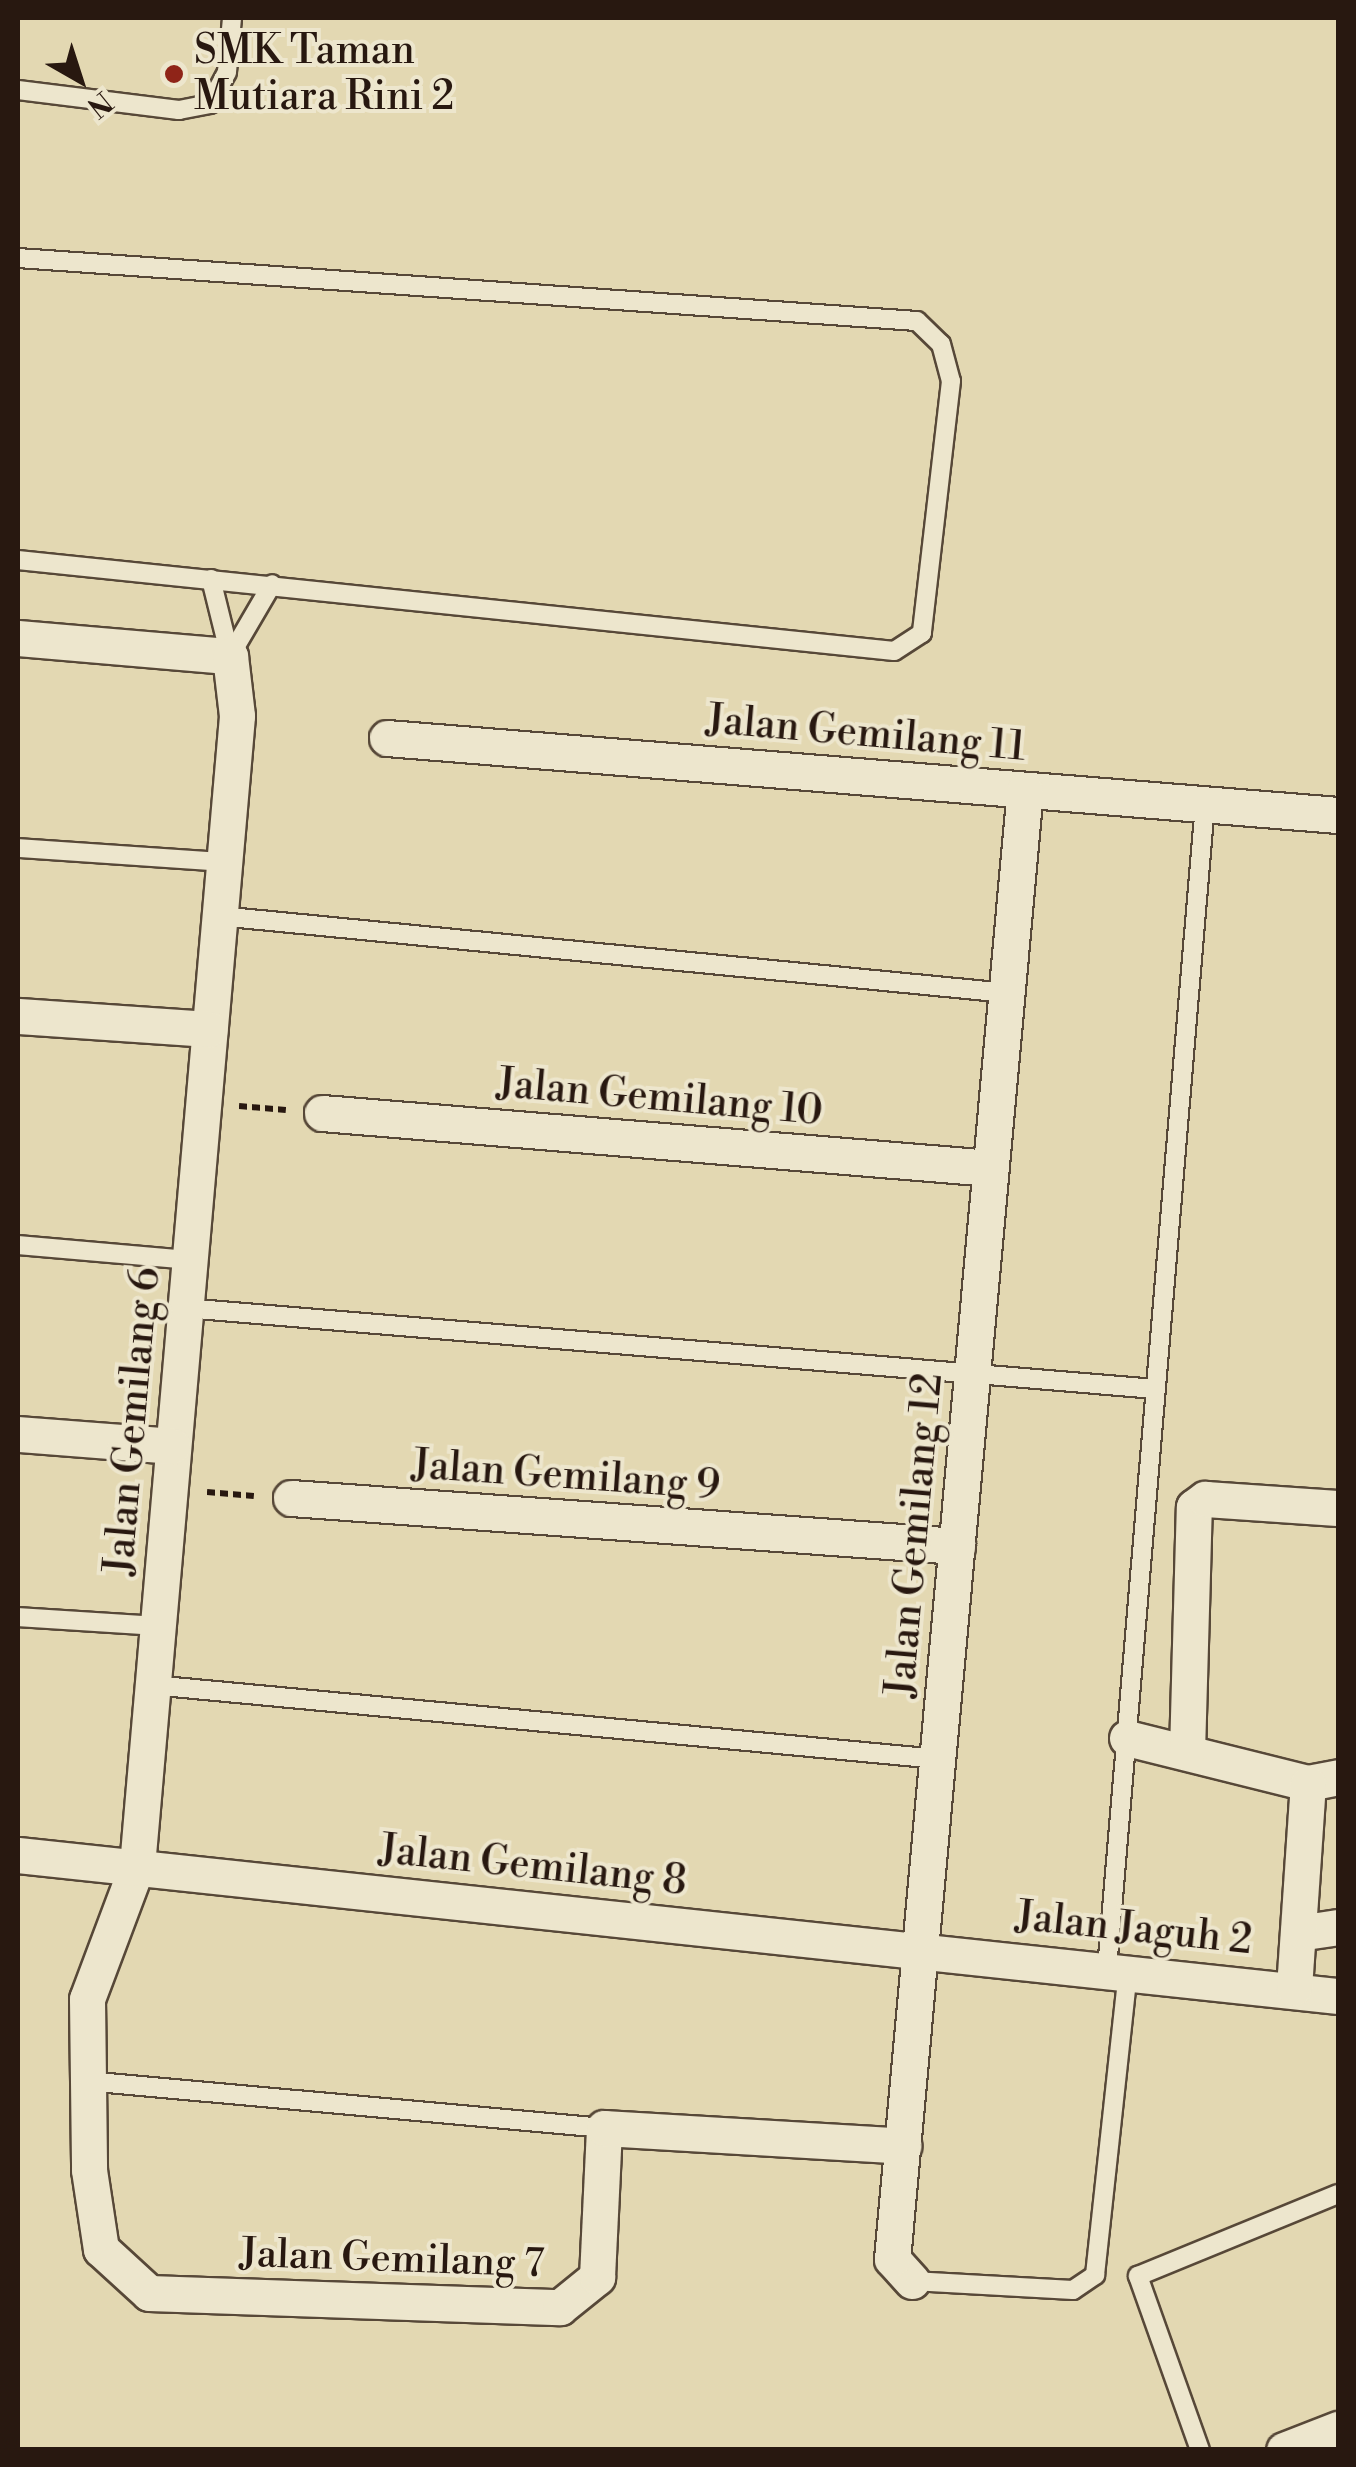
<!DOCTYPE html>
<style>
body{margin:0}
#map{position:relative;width:1356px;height:2467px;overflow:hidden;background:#e3d8b2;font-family:"Libre Bodoni",serif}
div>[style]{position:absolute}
.path>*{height:6px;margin-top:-3px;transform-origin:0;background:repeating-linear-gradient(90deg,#281810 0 8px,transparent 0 13px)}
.roads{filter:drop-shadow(2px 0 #574838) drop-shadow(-2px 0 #574838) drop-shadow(0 2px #574838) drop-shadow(0 -2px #574838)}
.service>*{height:18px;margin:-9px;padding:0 9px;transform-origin:9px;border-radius:9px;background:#ede6cd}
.minor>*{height:35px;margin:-17.5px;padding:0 17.5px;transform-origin:17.5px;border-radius:17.5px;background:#ede6cd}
.dots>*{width:28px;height:28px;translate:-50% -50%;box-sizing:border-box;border:5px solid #ede6cd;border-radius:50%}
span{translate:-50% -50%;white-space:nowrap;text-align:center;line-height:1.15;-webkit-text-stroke:8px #ede6cd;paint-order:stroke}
.poi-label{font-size:40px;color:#281810}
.left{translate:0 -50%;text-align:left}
.street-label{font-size:40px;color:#281810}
.frame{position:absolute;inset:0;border:20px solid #281810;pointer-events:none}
.north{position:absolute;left:30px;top:30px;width:100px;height:100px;-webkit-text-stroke:8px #ede6cd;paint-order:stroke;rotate:141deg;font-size:28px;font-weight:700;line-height:40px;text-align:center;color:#281810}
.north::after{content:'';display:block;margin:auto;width:35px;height:45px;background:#281810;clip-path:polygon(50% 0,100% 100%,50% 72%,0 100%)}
</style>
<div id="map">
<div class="path">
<div style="left:239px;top:1106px;width:47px;rotate:4.9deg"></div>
<div style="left:207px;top:1492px;width:47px;rotate:4.9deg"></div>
</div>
<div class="roads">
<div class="service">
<div style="left:18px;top:90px;width:162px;rotate:7.1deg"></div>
<div style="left:179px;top:110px;width:32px;rotate:-11deg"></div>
<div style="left:210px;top:104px;width:36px;rotate:-62deg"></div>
<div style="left:227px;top:72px;width:54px;rotate:-84.7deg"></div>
<div style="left:18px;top:258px;width:901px;rotate:4.01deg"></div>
<div style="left:917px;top:321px;width:33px;rotate:44deg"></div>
<div style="left:941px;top:344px;width:38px;rotate:75deg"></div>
<div style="left:951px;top:381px;width:254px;rotate:96.6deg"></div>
<div style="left:922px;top:633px;width:33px;rotate:147deg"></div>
<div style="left:894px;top:651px;width:881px;rotate:-174.07deg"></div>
<div style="left:211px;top:579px;width:79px;rotate:76.1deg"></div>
<div style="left:230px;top:656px;width:83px;rotate:-59.7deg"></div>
<div style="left:18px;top:848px;width:206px;rotate:3.9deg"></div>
<div style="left:219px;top:916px;width:792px;rotate:5.58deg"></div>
<div style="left:18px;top:1245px;width:173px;rotate:5deg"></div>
<div style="left:185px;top:1308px;width:974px;rotate:4.77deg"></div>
<div style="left:18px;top:1617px;width:139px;rotate:3.7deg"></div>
<div style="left:152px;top:1685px;width:789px;rotate:5.38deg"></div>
<div style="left:1107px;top:1969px;width:1169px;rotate:-85.19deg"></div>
<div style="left:86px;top:2081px;width:520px;rotate:5.18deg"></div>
<div style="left:912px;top:2281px;width:161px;rotate:3.2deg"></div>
<div style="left:1073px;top:2290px;width:27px;rotate:-34deg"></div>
<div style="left:1095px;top:2275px;width:306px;rotate:-83.8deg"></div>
<div style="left:1200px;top:2450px;width:185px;rotate:-109.6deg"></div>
<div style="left:1138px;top:2276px;width:216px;rotate:-22.3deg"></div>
</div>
<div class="minor">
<div style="left:18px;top:638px;width:213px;rotate:4.9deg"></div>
<div style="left:230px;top:656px;width:60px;rotate:83.3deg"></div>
<div style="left:237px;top:716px;width:1154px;rotate:94.97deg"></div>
<div style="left:137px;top:1866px;width:142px;rotate:110.6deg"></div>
<div style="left:87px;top:1999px;width:171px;rotate:89.3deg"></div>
<div style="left:89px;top:2170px;width:80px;rotate:81.4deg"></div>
<div style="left:101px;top:2249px;width:65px;rotate:42.5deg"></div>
<div style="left:149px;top:2293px;width:411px;rotate:2deg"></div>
<div style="left:560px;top:2307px;width:48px;rotate:-39deg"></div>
<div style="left:597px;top:2277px;width:149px;rotate:-87.3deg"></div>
<div style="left:604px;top:2128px;width:300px;rotate:3.4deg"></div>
<div style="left:387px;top:738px;width:954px;rotate:4.63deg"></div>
<div style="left:18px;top:1016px;width:192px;rotate:3.9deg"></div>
<div style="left:322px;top:1113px;width:671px;rotate:4.7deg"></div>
<div style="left:18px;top:1434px;width:155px;rotate:4.4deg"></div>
<div style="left:291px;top:1498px;width:668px;rotate:4.12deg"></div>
<div style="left:1127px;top:1738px;width:187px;rotate:14deg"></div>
<div style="left:1308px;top:1783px;width:31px;rotate:-11deg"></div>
<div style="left:1187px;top:1752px;width:245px;rotate:-88.4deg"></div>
<div style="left:1194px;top:1507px;width:14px;rotate:-36deg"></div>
<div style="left:1205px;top:1499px;width:133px;rotate:3.9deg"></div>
<div style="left:18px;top:1855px;width:1328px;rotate:6.1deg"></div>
<div style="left:1298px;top:1933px;width:40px;rotate:-8.5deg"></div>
<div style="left:1294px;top:1988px;width:205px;rotate:-86.1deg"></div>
<div style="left:912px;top:2281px;width:30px;rotate:-132deg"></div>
<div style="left:892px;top:2259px;width:1475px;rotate:-84.83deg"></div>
<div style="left:1284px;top:2450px;width:58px;rotate:-21.3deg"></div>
</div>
</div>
<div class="dots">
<div style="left:174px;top:74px;background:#8f2418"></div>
</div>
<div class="poi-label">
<span class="left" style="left:194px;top:74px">SMK Taman<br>Mutiara Rini 2</span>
</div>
<div class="street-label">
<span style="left:866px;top:734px;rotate:5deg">Jalan Gemilang 11</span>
<span style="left:660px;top:1098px;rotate:5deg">Jalan Gemilang 10</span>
<span style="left:133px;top:1421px;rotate:-85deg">Jalan Gemilang 6</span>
<span style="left:566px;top:1476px;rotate:4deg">Jalan Gemilang 9</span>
<span style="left:915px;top:1535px;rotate:-85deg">Jalan Gemilang 12</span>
<span style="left:533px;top:1866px;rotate:6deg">Jalan Gemilang 8</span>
<span style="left:1134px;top:1929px;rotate:6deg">Jalan Jaguh 2</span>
<span style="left:392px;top:2259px;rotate:2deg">Jalan Gemilang 7</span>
</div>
<div class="frame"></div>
<div class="north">N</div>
</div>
